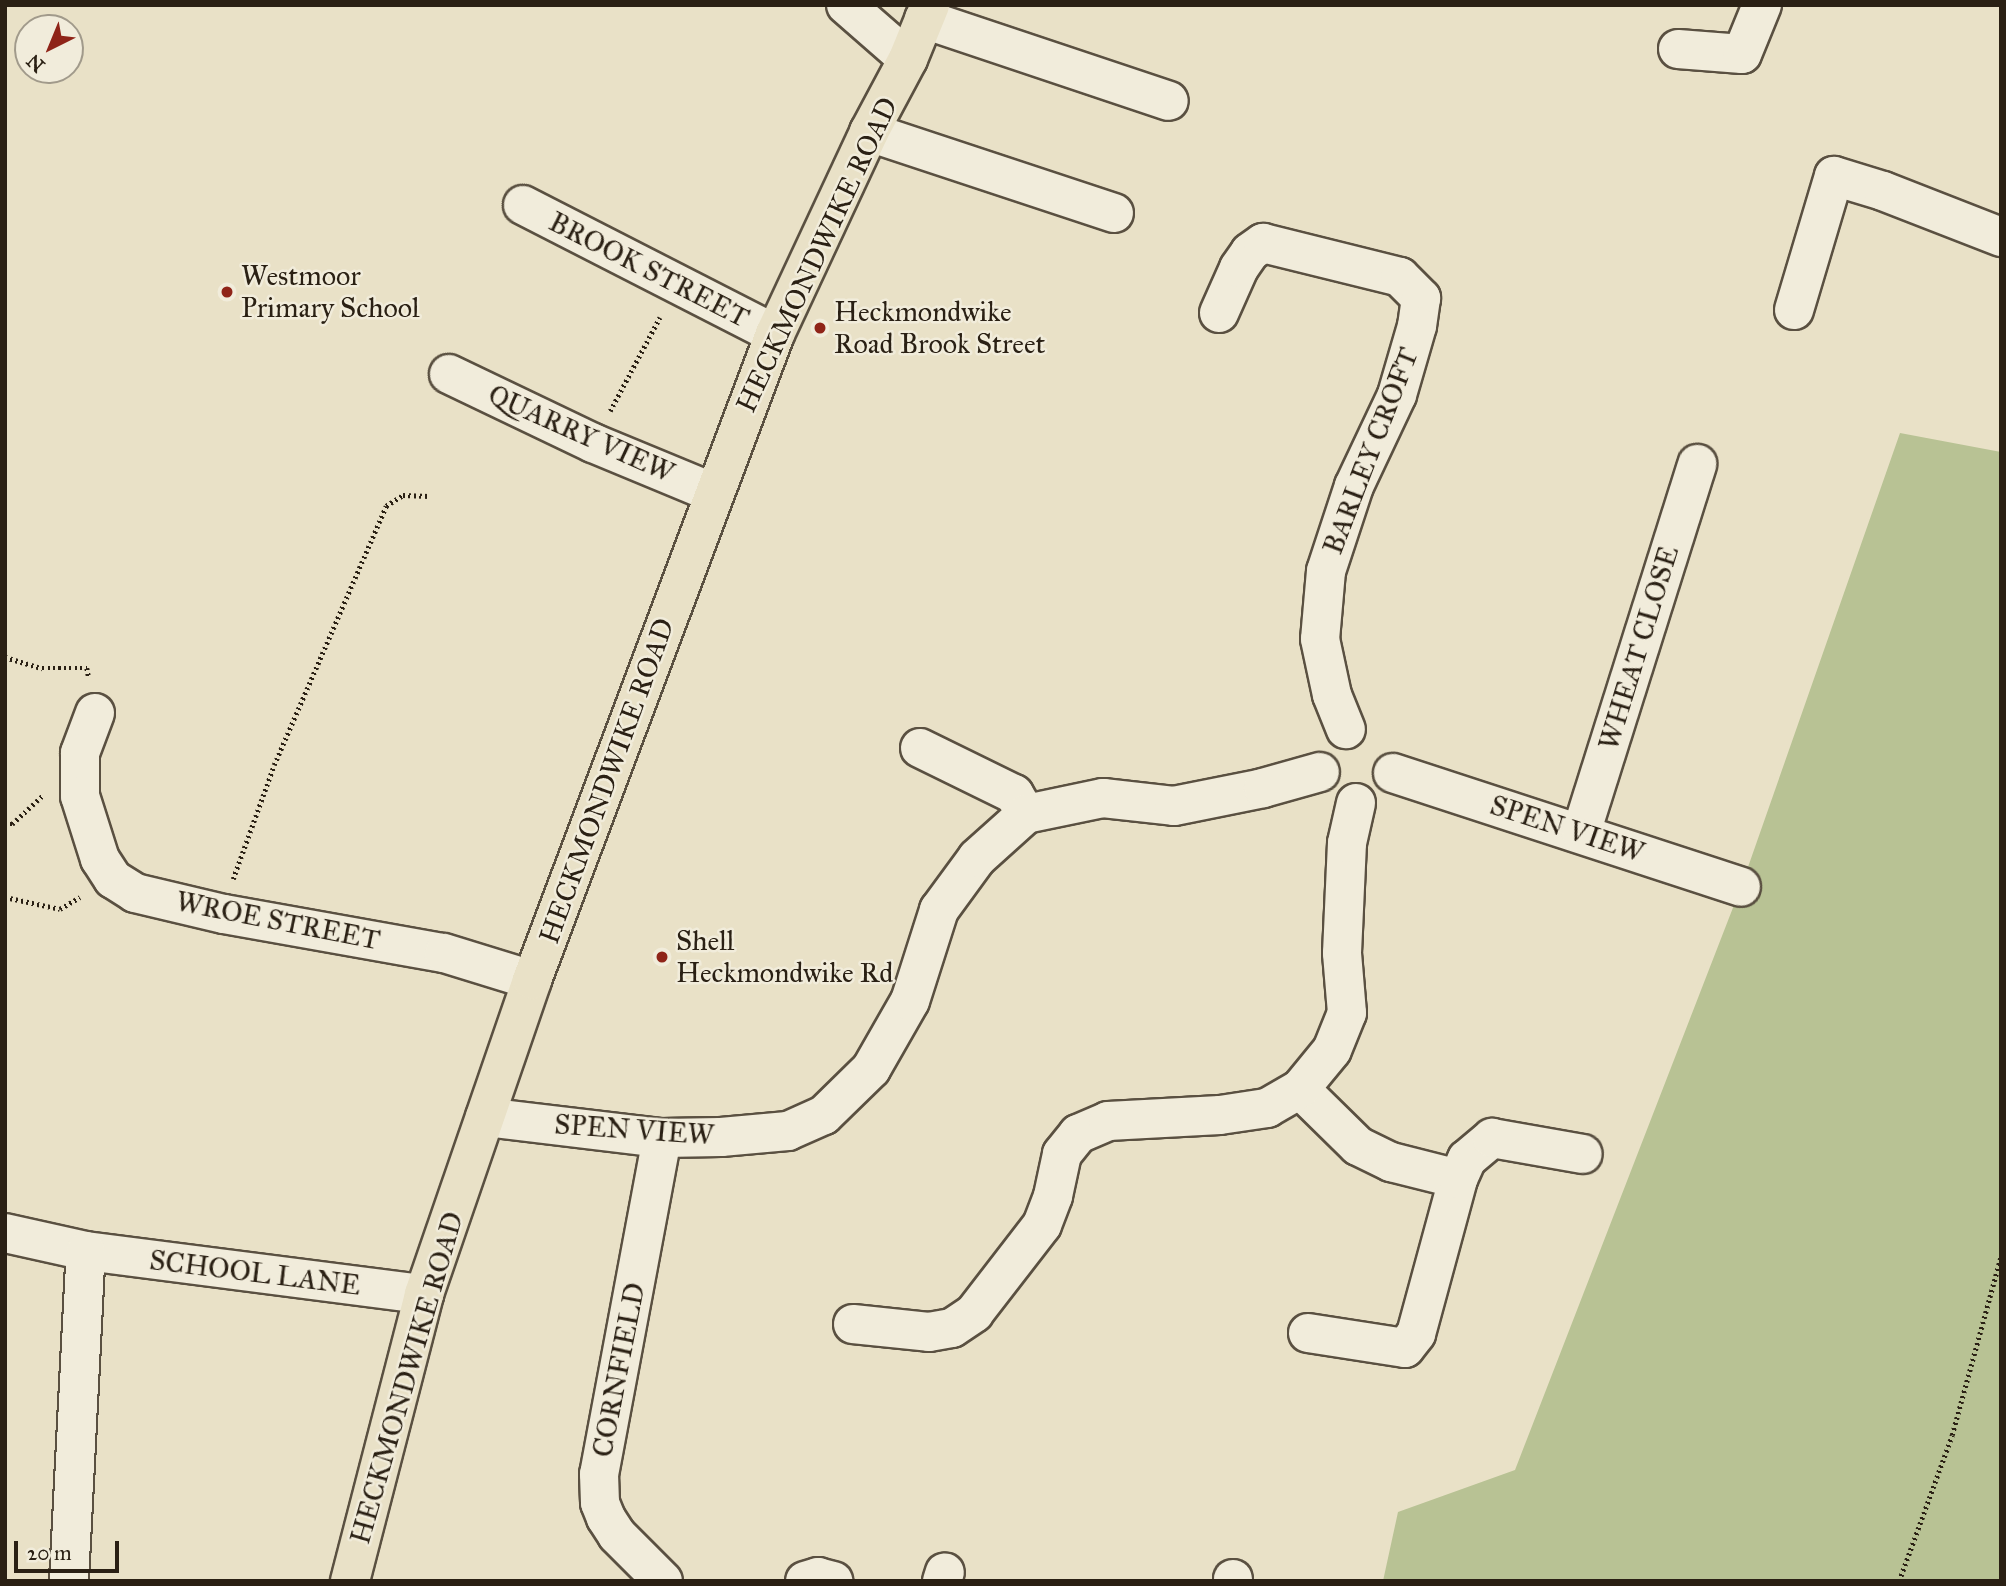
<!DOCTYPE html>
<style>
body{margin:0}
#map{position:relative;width:2006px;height:1586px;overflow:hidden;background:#e9e1c7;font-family:"IM FELL Great Primer",serif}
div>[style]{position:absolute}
.green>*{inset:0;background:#b8c294}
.path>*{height:4.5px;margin-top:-2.25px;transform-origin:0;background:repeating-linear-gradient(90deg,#2a2014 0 2px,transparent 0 5.5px)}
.roads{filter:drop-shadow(2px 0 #5a5041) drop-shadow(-2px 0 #5a5041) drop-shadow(0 2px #5a5041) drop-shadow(0 -2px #5a5041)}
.minor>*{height:38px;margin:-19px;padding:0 19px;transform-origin:19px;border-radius:19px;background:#f1ecdb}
.major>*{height:38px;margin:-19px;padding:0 19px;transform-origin:19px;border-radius:19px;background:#e9e1c7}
.dots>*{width:19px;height:19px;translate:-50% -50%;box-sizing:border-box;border:4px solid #f1ecdb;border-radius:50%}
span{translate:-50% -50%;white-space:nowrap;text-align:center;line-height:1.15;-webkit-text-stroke:5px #f1ecdb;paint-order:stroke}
.street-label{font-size:28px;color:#2a2014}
.poi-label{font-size:28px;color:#2a2014}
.left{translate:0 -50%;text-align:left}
.frame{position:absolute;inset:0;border:7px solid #2a2014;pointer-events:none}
.north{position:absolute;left:14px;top:14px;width:70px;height:70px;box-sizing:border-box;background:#f1ecdb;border:2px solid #a19a8b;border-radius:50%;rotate:223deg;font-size:19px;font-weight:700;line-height:28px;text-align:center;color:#2a2014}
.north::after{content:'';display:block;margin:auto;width:24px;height:32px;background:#8f2418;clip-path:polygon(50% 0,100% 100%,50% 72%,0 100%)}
.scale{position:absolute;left:14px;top:1541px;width:105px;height:32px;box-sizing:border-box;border:4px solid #2a2014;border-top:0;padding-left:9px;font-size:21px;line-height:24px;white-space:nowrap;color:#2a2014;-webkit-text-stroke:5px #f1ecdb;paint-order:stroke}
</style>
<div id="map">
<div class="green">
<div style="clip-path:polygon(1900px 433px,2001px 452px,2001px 1581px,1383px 1581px,1398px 1512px,1515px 1470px,1741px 887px)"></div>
</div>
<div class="path">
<div style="left:610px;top:411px;width:106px;rotate:-62deg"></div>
<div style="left:5px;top:657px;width:39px;rotate:17deg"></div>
<div style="left:42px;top:668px;width:45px"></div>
<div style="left:87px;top:668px;width:10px;rotate:79deg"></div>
<div style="left:5px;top:824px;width:7px"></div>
<div style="left:12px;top:824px;width:41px;rotate:-43deg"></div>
<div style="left:233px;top:879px;width:121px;rotate:-70.2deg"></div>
<div style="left:274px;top:765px;width:282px;rotate:-66.6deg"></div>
<div style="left:386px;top:506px;width:20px;rotate:-33deg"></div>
<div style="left:403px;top:495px;width:26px;rotate:2deg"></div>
<div style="left:5px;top:897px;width:56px;rotate:12.3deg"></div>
<div style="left:60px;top:909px;width:23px;rotate:-31deg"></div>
<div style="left:1899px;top:1581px;width:155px;rotate:-70deg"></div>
<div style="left:1952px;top:1435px;width:186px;rotate:-74.7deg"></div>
</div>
<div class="roads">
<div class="minor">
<div style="left:846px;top:5px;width:82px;rotate:41.1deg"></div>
<div style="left:924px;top:19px;width:258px;rotate:18.5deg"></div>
<div style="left:1678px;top:49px;width:64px;rotate:4.5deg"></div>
<div style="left:1742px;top:54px;width:53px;rotate:-67.8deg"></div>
<div style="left:869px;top:132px;width:258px;rotate:18.3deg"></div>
<div style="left:523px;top:205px;width:283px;rotate:27.1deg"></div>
<div style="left:1794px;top:310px;width:140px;rotate:-73.4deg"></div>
<div style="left:1834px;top:176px;width:51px;rotate:17deg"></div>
<div style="left:1883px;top:191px;width:127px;rotate:21.3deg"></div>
<div style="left:1219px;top:313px;width:49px;rotate:-66deg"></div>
<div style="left:1239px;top:268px;width:19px;rotate:-55deg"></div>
<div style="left:1250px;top:252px;width:16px;rotate:-35deg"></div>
<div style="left:1263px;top:243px;width:141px;rotate:13.9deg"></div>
<div style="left:1400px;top:277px;width:30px;rotate:45deg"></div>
<div style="left:1421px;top:298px;width:28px;rotate:98deg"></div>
<div style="left:1417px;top:326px;width:72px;rotate:106.2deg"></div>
<div style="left:1397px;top:395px;width:101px;rotate:115.3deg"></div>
<div style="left:1354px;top:486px;width:89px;rotate:108.2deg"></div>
<div style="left:1326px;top:571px;width:68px;rotate:95deg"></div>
<div style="left:1320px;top:639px;width:57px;rotate:77.9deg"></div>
<div style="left:1332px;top:695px;width:37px;rotate:68deg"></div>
<div style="left:449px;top:374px;width:160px;rotate:25.6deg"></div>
<div style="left:593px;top:443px;width:131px;rotate:22.5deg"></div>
<div style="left:95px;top:713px;width:43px;rotate:110.6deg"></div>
<div style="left:80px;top:753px;width:43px;rotate:90deg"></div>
<div style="left:80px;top:796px;width:66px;rotate:72.4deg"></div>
<div style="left:100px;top:859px;width:24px;rotate:57deg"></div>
<div style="left:113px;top:879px;width:26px;rotate:32deg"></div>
<div style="left:135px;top:893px;width:91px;rotate:13.3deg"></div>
<div style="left:224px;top:914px;width:223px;rotate:10.1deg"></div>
<div style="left:444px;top:953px;width:92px;rotate:17.1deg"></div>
<div style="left:920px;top:748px;width:105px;rotate:26.1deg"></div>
<div style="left:1014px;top:794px;width:23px;rotate:59deg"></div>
<div style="left:1393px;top:773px;width:366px;rotate:18.1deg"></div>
<div style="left:1581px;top:833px;width:387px;rotate:-72.5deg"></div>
<div style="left:1300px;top:1089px;width:81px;rotate:44.5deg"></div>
<div style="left:1358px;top:1146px;width:37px;rotate:26deg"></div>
<div style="left:1391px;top:1162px;width:69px;rotate:14.2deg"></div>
<div style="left:485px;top:1117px;width:178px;rotate:6.8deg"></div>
<div style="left:662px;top:1138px;width:59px;rotate:-1deg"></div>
<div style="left:721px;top:1137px;width:67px;rotate:-5.1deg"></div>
<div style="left:788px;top:1131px;width:39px;rotate:-24deg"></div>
<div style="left:824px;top:1115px;width:66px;rotate:-44.4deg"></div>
<div style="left:871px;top:1069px;width:78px;rotate:-60.2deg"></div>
<div style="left:910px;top:1001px;width:96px;rotate:-72.3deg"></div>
<div style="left:939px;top:910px;width:64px;rotate:-53.8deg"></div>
<div style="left:977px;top:858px;width:66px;rotate:-41.9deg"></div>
<div style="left:1026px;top:814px;width:79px;rotate:-11.7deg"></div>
<div style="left:1103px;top:798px;width:71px;rotate:6.4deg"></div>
<div style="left:1174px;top:806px;width:91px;rotate:-11.4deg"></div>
<div style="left:1263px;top:788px;width:59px;rotate:-15.7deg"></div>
<div style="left:662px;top:1138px;width:342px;rotate:100.6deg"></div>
<div style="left:599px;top:1474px;width:29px;rotate:88deg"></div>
<div style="left:600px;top:1503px;width:16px;rotate:68deg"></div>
<div style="left:606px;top:1518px;width:20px;rotate:57deg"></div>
<div style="left:617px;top:1535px;width:65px;rotate:45deg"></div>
<div style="left:5px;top:1233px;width:83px;rotate:12.5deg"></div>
<div style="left:86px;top:1251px;width:341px;rotate:7.3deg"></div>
<div style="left:853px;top:1324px;width:76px;rotate:6deg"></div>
<div style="left:929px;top:1332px;width:23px;rotate:-10deg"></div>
<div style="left:952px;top:1328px;width:27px;rotate:-34deg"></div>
<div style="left:974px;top:1313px;width:111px;rotate:-52.3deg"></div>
<div style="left:1042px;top:1225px;width:31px;rotate:-69deg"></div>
<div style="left:1053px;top:1196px;width:43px;rotate:-77.9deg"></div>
<div style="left:1062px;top:1154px;width:26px;rotate:-51deg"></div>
<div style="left:1078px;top:1134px;width:33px;rotate:-23deg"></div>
<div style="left:1108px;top:1121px;width:112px;rotate:-3.1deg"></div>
<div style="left:1220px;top:1115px;width:48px;rotate:-8.5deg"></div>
<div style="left:1267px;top:1108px;width:38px;rotate:-30deg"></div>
<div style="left:1300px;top:1089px;width:50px;rotate:-50.6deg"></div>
<div style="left:1332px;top:1050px;width:40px;rotate:-68deg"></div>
<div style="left:1347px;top:1013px;width:60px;rotate:-94.8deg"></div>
<div style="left:1342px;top:953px;width:110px;rotate:-87.4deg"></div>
<div style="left:1347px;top:843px;width:41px;rotate:-77.3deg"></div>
<div style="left:1308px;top:1333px;width:98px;rotate:8.8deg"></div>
<div style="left:1405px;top:1348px;width:18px;rotate:-52deg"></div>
<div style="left:1416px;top:1334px;width:161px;rotate:-74.8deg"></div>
<div style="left:1458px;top:1179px;width:22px;rotate:-66deg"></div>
<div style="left:1467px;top:1159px;width:33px;rotate:-40deg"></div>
<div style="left:1492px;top:1138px;width:92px;rotate:10deg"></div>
<div style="left:69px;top:1581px;width:330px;rotate:-87.1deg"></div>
<div style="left:805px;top:1581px;width:14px;rotate:-17deg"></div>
<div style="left:818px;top:1577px;width:16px;rotate:15deg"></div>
<div style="left:942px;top:1581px;width:9px;rotate:-72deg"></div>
<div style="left:1233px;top:1581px;width:2px;rotate:-90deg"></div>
</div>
<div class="major">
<div style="left:350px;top:1581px;width:296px;rotate:-75.5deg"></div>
<div style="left:424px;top:1294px;width:332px;rotate:-71deg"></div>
<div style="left:532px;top:980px;width:690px;rotate:-69.39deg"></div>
<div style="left:775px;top:334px;width:223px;rotate:-65deg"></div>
<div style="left:869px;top:132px;width:83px;rotate:-61.9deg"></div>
<div style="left:908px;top:59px;width:58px;rotate:-67.8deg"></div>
</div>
</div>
<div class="dots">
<div style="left:227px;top:292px;background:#8f2418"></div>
<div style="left:820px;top:328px;background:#8f2418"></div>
<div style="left:662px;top:957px;background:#8f2418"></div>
</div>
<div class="street-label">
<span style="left:817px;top:255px;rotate:-65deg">HECKMONDWIKE ROAD</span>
<span style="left:649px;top:270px;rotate:27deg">BROOK STREET</span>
<span style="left:581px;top:434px;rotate:24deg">QUARRY VIEW</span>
<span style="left:1371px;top:451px;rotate:-69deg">BARLEY CROFT</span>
<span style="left:1639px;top:648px;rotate:-73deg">WHEAT CLOSE</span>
<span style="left:607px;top:781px;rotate:-70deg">HECKMONDWIKE ROAD</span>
<span style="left:1567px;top:829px;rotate:18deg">SPEN VIEW</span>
<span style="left:278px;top:921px;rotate:11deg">WROE STREET</span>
<span style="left:634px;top:1130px;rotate:4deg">SPEN VIEW</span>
<span style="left:255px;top:1273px;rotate:7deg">SCHOOL LANE</span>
<span style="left:619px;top:1370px;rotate:-79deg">CORNFIELD</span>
<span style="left:407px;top:1378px;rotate:-74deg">HECKMONDWIKE ROAD</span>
</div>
<div class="poi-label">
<span class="left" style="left:241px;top:292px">Westmoor<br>Primary School</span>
<span class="left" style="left:834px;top:328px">Heckmondwike<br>Road Brook Street</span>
<span class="left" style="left:676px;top:957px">Shell<br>Heckmondwike Rd</span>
</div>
<div class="frame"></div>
<div class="north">N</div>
<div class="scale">20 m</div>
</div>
